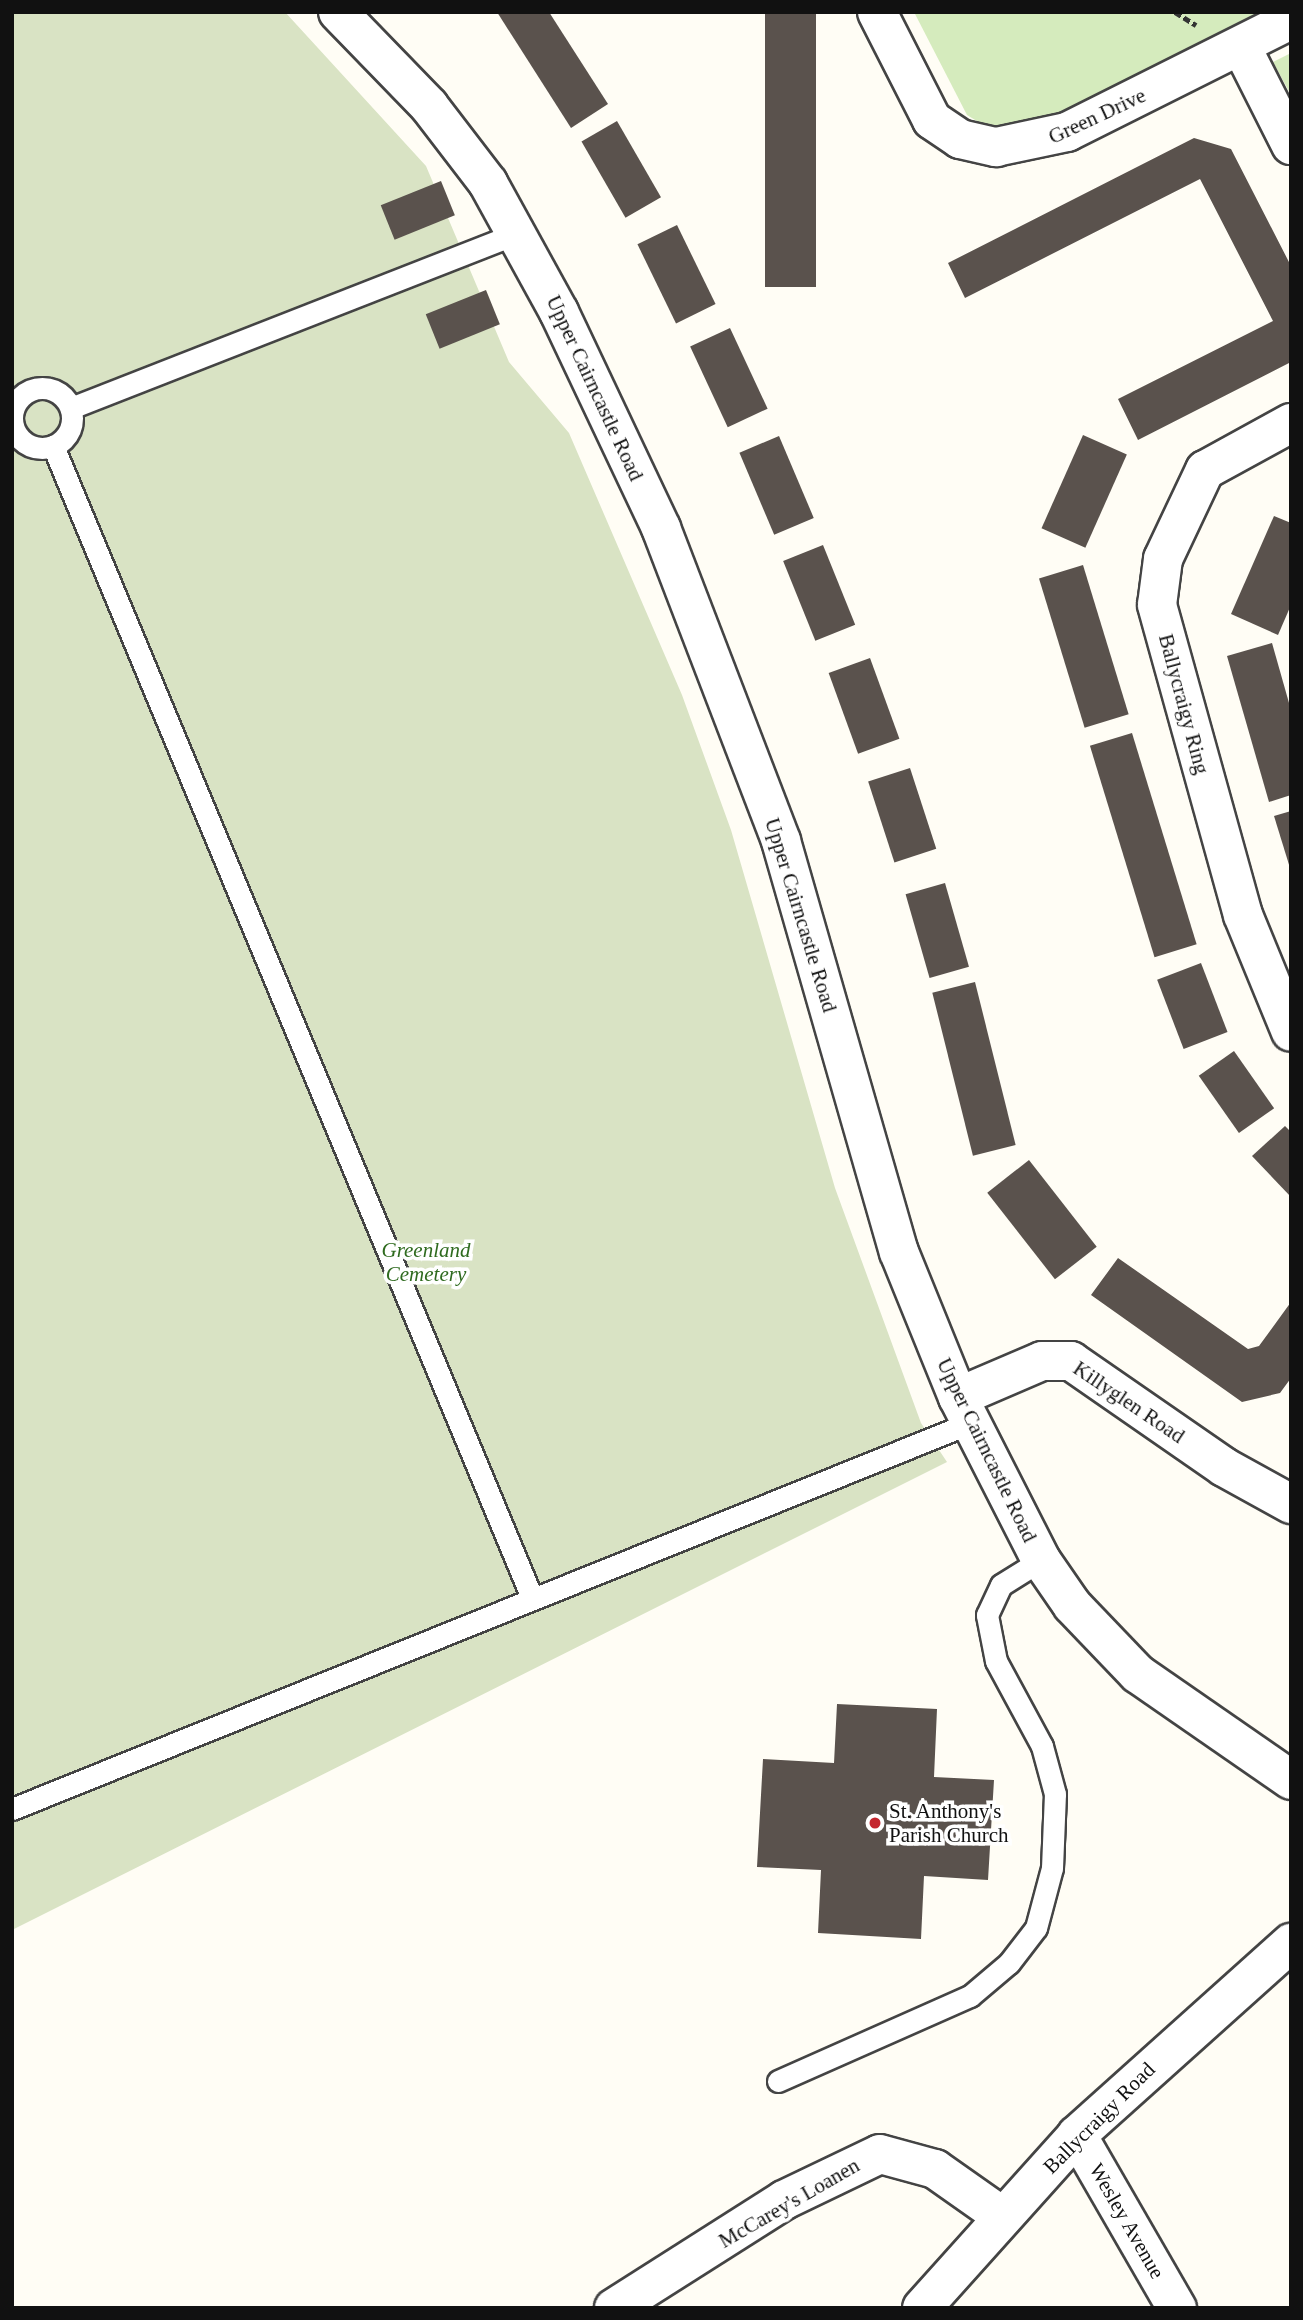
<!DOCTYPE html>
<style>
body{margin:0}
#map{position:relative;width:1303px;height:2320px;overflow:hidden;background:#fffdf5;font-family:Georgia,serif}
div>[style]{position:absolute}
.green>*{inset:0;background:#d5ebbd}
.cemetery>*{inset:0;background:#d9e3c4}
.building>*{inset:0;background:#5a524d;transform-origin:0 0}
.path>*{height:4.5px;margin-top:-2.25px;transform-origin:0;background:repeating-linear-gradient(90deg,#333 0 7px,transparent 0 10.5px)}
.roads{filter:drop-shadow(2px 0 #444) drop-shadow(-2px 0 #444) drop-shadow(0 2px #444) drop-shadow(0 -2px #444)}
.service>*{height:21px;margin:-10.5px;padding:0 10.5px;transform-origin:10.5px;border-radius:10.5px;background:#fff}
.service>.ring{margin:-10.5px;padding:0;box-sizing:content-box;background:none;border:21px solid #fff;border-radius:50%}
.minor>*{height:38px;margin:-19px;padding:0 19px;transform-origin:19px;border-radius:19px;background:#fff}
.tertiary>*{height:38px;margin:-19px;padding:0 19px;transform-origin:19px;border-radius:19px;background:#fff}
.dots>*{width:19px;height:19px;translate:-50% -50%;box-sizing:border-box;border:4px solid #fff;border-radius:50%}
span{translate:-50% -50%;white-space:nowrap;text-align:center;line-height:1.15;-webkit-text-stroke:7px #fff;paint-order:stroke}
.street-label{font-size:21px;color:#111}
.park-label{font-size:21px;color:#2f6b1f;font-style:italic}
.poi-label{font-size:21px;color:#111}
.left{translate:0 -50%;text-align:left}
.frame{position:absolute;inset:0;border:14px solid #111;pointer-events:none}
</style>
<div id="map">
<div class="green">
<div style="clip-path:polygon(914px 12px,1274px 12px,1019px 133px,998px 134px,967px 115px)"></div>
<div style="clip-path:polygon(1291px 53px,1291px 95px,1273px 62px)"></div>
</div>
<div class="cemetery">
<div style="clip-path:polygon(12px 12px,285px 12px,426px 166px,509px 362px,569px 433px,682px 695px,731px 830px,835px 1188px,921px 1423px,947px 1462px,12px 1930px)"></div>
</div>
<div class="building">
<div style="clip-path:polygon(497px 12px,549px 12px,608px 104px,571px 128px)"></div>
<div style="left:765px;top:12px;width:51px;height:275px"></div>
<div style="left:617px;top:121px;width:88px;height:41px;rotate:60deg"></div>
<div style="clip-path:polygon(1194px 138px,1231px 149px,1291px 266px,1291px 362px,1138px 440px,1118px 399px,1273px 321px,1200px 179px,965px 298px,948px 263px)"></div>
<div style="left:441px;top:181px;width:37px;height:65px;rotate:68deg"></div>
<div style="left:677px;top:225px;width:88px;height:44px;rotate:64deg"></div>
<div style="left:486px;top:290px;width:37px;height:65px;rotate:68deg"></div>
<div style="left:730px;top:328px;width:89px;height:44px;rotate:65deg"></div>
<div style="left:1083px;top:435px;width:48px;height:102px;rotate:24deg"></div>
<div style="left:779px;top:436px;width:89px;height:43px;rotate:67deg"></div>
<div style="clip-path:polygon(1274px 516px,1291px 523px,1291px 605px,1278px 635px,1231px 614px)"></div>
<div style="left:823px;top:545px;width:86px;height:43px;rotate:68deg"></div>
<div style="left:1083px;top:565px;width:156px;height:46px;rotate:73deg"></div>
<div style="clip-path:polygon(1272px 643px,1291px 710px,1291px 795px,1269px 802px,1227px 656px)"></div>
<div style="left:870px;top:658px;width:86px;height:44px;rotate:70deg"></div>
<div style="left:1132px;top:733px;width:221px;height:44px;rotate:73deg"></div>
<div style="left:910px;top:768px;width:85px;height:44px;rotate:72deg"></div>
<div style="clip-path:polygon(1291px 811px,1291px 868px,1290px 868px,1274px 816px)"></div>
<div style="left:945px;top:883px;width:87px;height:41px;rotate:74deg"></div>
<div style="left:1201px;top:963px;width:74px;height:47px;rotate:69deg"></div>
<div style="left:975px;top:982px;width:168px;height:44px;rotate:76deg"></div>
<div style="left:1234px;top:1051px;width:70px;height:43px;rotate:55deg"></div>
<div style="clip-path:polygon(1285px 1126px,1291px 1132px,1291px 1197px,1252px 1156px)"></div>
<div style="left:1029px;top:1160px;width:110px;height:53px;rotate:52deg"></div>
<div style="clip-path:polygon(1118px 1258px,1248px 1349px,1259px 1346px,1291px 1302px,1291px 1378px,1280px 1393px,1242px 1402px,1091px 1295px)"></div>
<div style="clip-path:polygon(837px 1704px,937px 1709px,934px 1777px,994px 1780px,988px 1880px,924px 1876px,921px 1939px,818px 1933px,821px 1870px,757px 1867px,763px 1759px,834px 1763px)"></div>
</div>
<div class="path">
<div style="left:1175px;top:12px;width:25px;rotate:32deg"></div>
</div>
<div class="roads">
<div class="service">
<div class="ring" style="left:12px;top:388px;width:39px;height:39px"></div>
<div style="left:71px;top:408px;width:481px;rotate:-21.4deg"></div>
<div style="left:53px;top:446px;width:1248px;rotate:67.42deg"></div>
<div style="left:12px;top:1809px;width:1033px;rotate:-21.95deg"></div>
<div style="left:778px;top:2081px;width:210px;rotate:-23.9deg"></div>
<div style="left:970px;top:1996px;width:51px;rotate:-40.2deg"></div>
<div style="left:1009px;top:1963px;width:44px;rotate:-52.4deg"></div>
<div style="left:1036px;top:1928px;width:62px;rotate:-75.1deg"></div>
<div style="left:1052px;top:1868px;width:74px;rotate:-87.7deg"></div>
<div style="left:1055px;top:1794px;width:50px;rotate:-105.2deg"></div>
<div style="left:1042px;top:1746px;width:97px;rotate:-118.4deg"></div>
<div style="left:996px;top:1661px;width:47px;rotate:-101.1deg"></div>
<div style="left:987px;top:1615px;width:33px;rotate:-65deg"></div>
<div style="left:1001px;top:1585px;width:47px;rotate:-32deg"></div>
</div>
<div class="minor">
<div style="left:877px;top:12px;width:121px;rotate:63deg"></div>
<div style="left:932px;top:120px;width:34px;rotate:34deg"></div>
<div style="left:960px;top:139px;width:37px;rotate:13deg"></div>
<div style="left:996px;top:147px;width:73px;rotate:-11.9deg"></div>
<div style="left:1067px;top:132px;width:250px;rotate:-26.6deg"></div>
<div style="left:1241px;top:46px;width:111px;rotate:63.2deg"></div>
<div style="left:1291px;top:423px;width:98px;rotate:151.3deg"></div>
<div style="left:1205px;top:470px;width:98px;rotate:115.3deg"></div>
<div style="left:1163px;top:559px;width:46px;rotate:97.4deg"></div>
<div style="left:1157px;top:605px;width:322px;rotate:74.5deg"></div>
<div style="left:1243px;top:915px;width:126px;rotate:67.7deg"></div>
<div style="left:958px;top:1397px;width:91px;rotate:-23.2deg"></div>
<div style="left:1042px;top:1361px;width:29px"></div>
<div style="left:1071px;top:1361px;width:186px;rotate:34.7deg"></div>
<div style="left:1224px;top:1467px;width:77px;rotate:28.9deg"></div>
<div style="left:1077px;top:2135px;width:200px;rotate:60deg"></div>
<div style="left:614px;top:2308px;width:201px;rotate:-32.4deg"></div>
<div style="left:784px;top:2200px;width:106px;rotate:-25.6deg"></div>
<div style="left:880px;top:2154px;width:57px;rotate:15.3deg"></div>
<div style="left:935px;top:2169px;width:83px;rotate:35.2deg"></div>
</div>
<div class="tertiary">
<div style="left:338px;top:12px;width:131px;rotate:45.9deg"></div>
<div style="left:429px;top:106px;width:97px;rotate:52.5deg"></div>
<div style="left:488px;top:183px;width:147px;rotate:61.2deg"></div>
<div style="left:559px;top:312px;width:239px;rotate:64.7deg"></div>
<div style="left:661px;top:528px;width:335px;rotate:69deg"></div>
<div style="left:781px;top:841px;width:428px;rotate:74deg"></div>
<div style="left:899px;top:1252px;width:157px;rotate:67.9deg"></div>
<div style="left:958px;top:1397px;width:183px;rotate:63deg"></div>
<div style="left:1041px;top:1560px;width:55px;rotate:55.4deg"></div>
<div style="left:1072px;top:1605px;width:95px;rotate:46.3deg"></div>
<div style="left:1138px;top:1674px;width:186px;rotate:34.7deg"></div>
<div style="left:922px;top:2308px;width:232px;rotate:-48.1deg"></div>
<div style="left:1077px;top:2135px;width:288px;rotate:-41.9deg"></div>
</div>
</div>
<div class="dots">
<div style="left:875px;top:1823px;background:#c4262e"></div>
</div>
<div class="street-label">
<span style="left:1097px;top:116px;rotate:-25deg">Green Drive</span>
<span style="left:595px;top:388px;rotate:65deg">Upper Cairncastle Road</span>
<span style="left:1184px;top:704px;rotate:75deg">Ballycraigy Ring</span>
<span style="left:801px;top:915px;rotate:73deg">Upper Cairncastle Road</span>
<span style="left:1129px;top:1402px;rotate:34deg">Killyglen Road</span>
<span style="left:987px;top:1450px;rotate:64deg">Upper Cairncastle Road</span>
<span style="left:1099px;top:2118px;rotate:-45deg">Ballycraigy Road</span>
<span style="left:789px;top:2203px;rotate:-30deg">McCarey's Loanen</span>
<span style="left:1127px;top:2221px;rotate:60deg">Wesley Avenue</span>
</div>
<div class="park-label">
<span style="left:426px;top:1262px">Greenland<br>Cemetery</span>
</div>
<div class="poi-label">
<span class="left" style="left:889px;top:1823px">St. Anthony's<br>Parish Church</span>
</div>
<div class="frame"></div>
</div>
